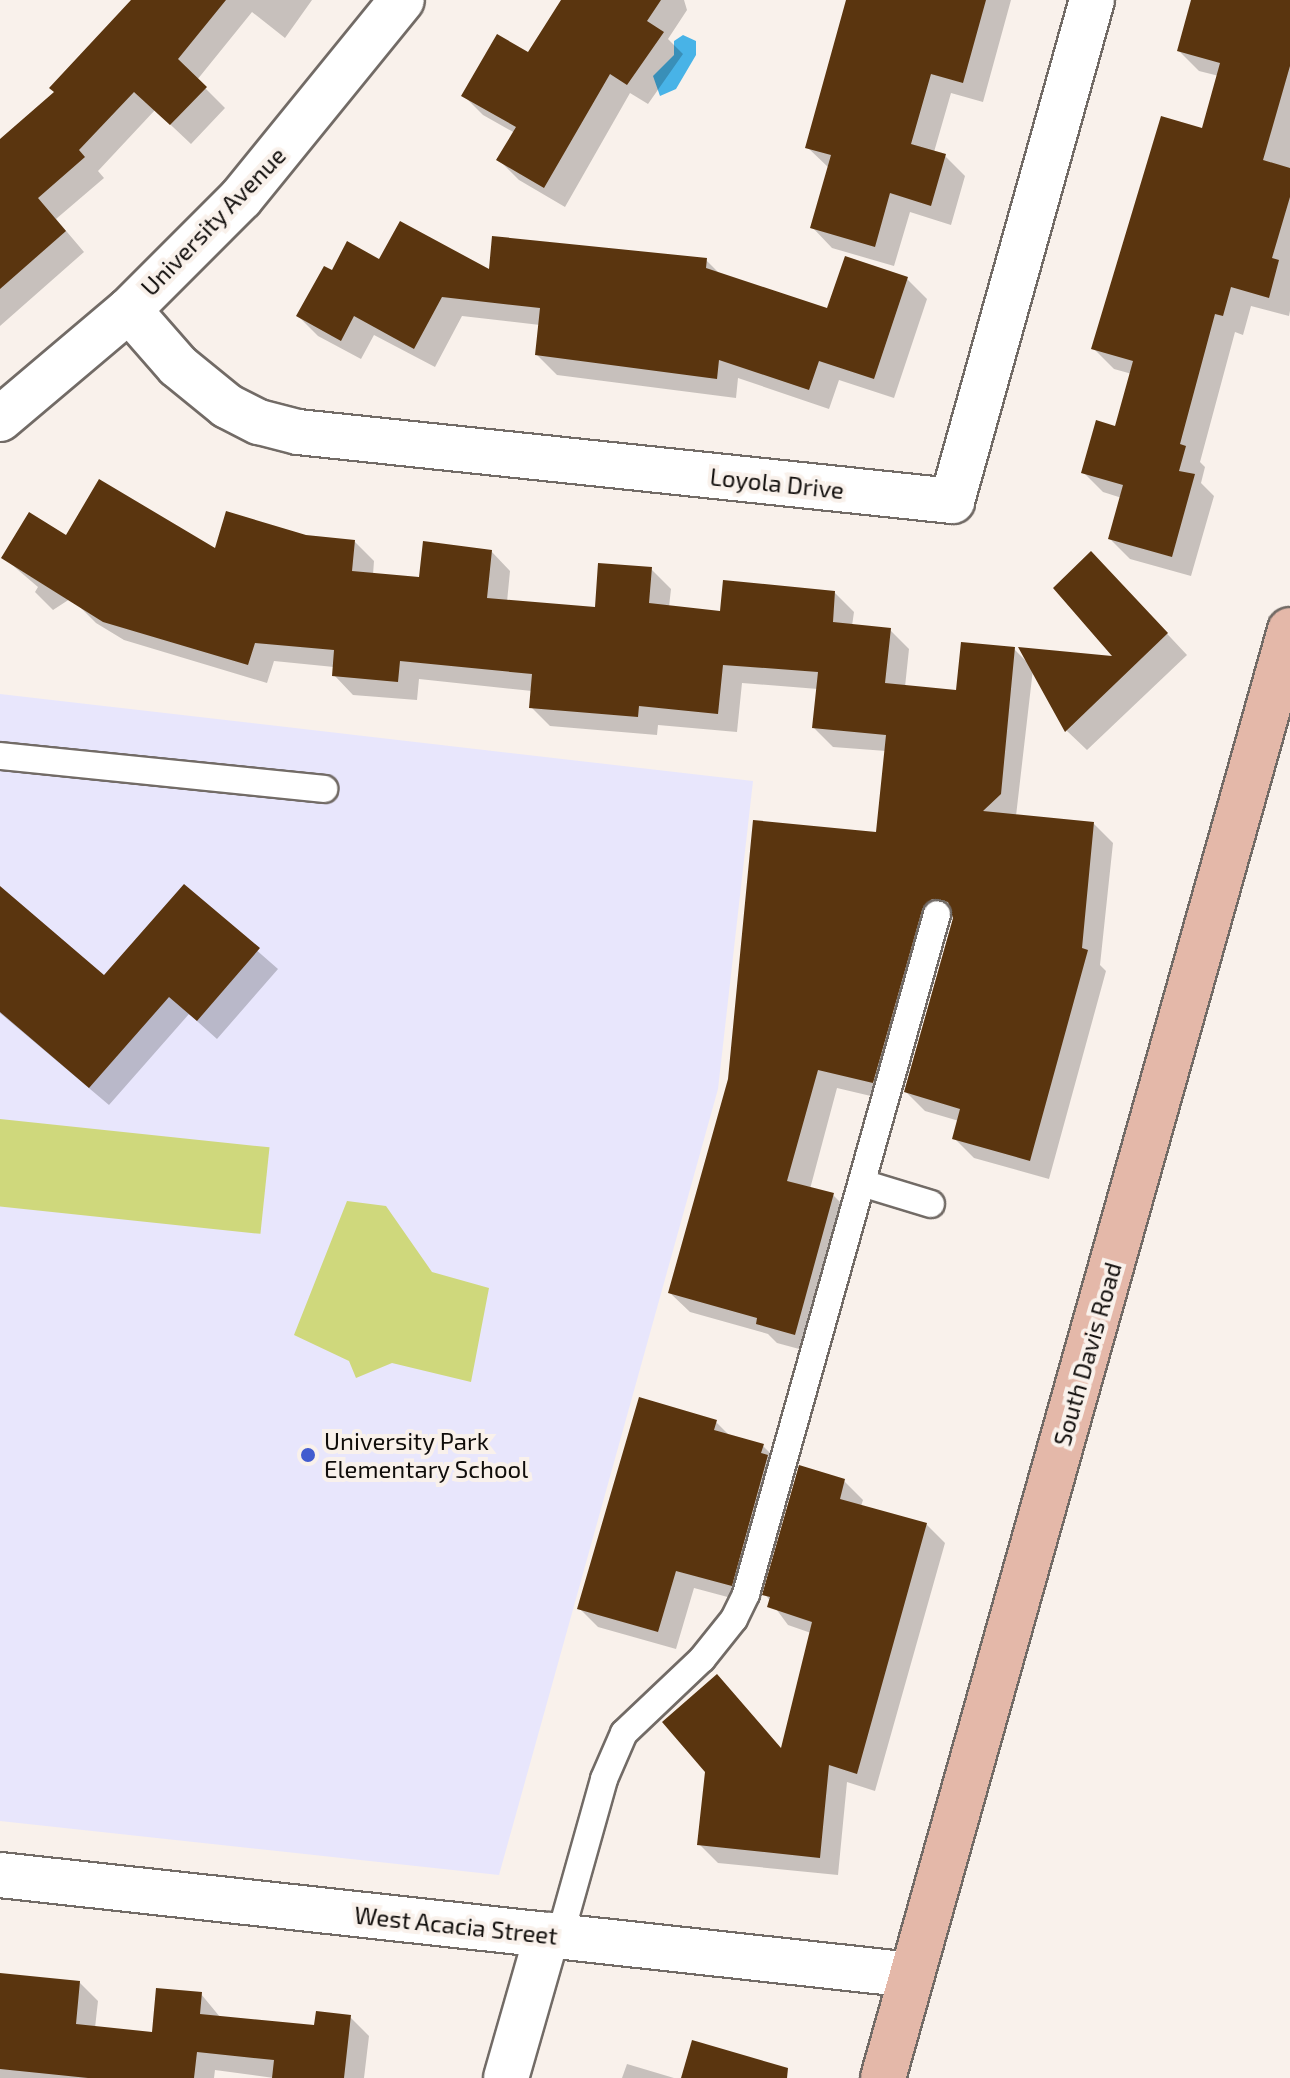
<!DOCTYPE html>
<style>
body{margin:0}
#map{position:relative;width:1290px;height:2078px;overflow:hidden;background:#f9f1eb;font-family:"Exo 2",sans-serif}
div>[style]{position:absolute}
.education>*{inset:0;background:#e8e6fc}
.green>*{inset:0;background:#cfd87c;transform-origin:0 0}
.water>*{inset:0;background:#48b3e7}
.shadow>*{inset:0;background:#0003}
.building>*{inset:0;background:#5a350f}
.roads{filter:drop-shadow(2px 0 #726b66) drop-shadow(-2px 0 #726b66) drop-shadow(0 2px #726b66) drop-shadow(0 -2px #726b66)}
.service>*{height:26px;margin:-13px;padding:0 13px;transform-origin:13px;border-radius:13px;background:#fff}
.minor>*{height:44px;margin:-22px;padding:0 22px;transform-origin:22px;border-radius:22px;background:#fff}
.tertiary>*{height:44px;margin:-22px;padding:0 22px;transform-origin:22px;border-radius:22px;background:#fff}
.primary>*{height:44px;margin:-22px;padding:0 22px;transform-origin:22px;border-radius:22px;background:#e4b8a9}
.dots>*{width:22px;height:22px;translate:-50% -50%;box-sizing:border-box;border:4px solid #f9f1eb;border-radius:50%}
span{translate:-50% -50%;white-space:nowrap;text-align:center;line-height:1.15;-webkit-text-stroke:8px #f9f1eb;paint-order:stroke}
.street-label{font-size:24px;color:#100d0b}
.poi-label{font-size:24px;color:#100d0b}
.left{translate:0 -50%;text-align:left}
</style>
<div id="map">
<div class="education">
<div style="clip-path:polygon(0 694px,753px 781px,718px 1089px,499px 1875px,0 1821px)"></div>
</div>
<div class="green">
<div style="left:0;top:1119px;width:271px;height:87px;rotate:6deg"></div>
<div style="clip-path:polygon(347px 1201px,386px 1206px,432px 1272px,489px 1288px,471px 1382px,392px 1363px,356px 1378px,349px 1361px,294px 1335px)"></div>
</div>
<div class="water">
<div style="clip-path:polygon(683px 35px,696px 41px,696px 55px,676px 89px,660px 96px,653px 76px,674px 55px,674px 41px)"></div>
</div>
<div class="shadow">
<div style="clip-path:polygon(141px 0,312px 0,285px 38px,252px 12px,197px 80px,225px 108px,191px 144px,155px 110px,98px 171px,104px 178px,56px 219px,84px 252px,0 326px,0 141px,56px 92px)"></div>
<div style="clip-path:polygon(564px 0,684px 0,687px 10px,668px 39px,683px 54px,648px 104px,630px 93px,565px 207px,519px 180px,499px 160px,515px 133px,483px 115px,463px 95px,529px 55px)"></div>
<div style="clip-path:polygon(870px 0,1011px 0,983px 102px,951px 93px,934px 152px,945px 156px,965px 176px,951px 225px,910px 212px,894px 266px,832px 248px,812px 227px,829px 168px,807px 147px)"></div>
<div style="clip-path:polygon(1193px 0,1290px 0,1290px 311px,1289px 316px,1251px 306px,1243px 335px,1235px 332px,1200px 462px,1205px 467px,1201px 483px,1214px 496px,1191px 576px,1130px 559px,1110px 539px,1122px 498px,1103px 492px,1083px 472px,1117px 428px,1132px 374px,1114px 369px,1094px 349px,1203px 130px,1219px 76px,1199px 71px,1179px 51px)"></div>
<div style="clip-path:polygon(706px 260px,721px 275px,829px 311px,907px 279px,927px 299px,894px 398px,839px 380px,829px 409px,738px 378px,736px 398px,557px 375px,537px 355px,540px 325px,462px 316px,435px 367px,374px 335px,361px 359px,318px 336px,298px 316px,333px 273px,380px 262px,490px 272px)"></div>
<div style="clip-path:polygon(305px 537px,355px 542px,374px 561px,373px 575px,421px 579px,491px 551px,510px 571px,507px 602px,596px 610px,651px 569px,671px 589px,669px 607px,722px 613px,834px 592px,854px 612px,852px 626px,890px 630px,909px 649px,905px 687px,958px 692px,1014px 649px,1028px 663px,1117px 658px,1111px 574px,1187px 655px,1087px 750px,1067px 731px,1033px 669px,1016px 816px,1094px 824px,1113px 843px,1100px 965px,1106px 971px,1049px 1179px,974px 1158px,954px 1138px,959px 1121px,925px 1111px,906px 1092px,956px 914px,940px 929px,892px 1101px,837px 1088px,810px 1189px,833px 1195px,853px 1215px,814px 1353px,777px 1343px,768px 1334px,690px 1312px,670px 1293px,878px 834px,886px 751px,833px 747px,814px 728px,818px 689px,742px 683px,737px 732px,658px 725px,657px 735px,550px 726px,531px 707px,532px 691px,419px 679px,417px 700px,353px 695px,334px 675px,334px 667px,274px 661px,267px 683px,124px 640px,96px 623px,76px 603px,76px 595px,53px 610px,35px 592px,38px 587px,4px 558px,67px 538px,216px 552px)"></div>
<div style="clip-path:polygon(184px 887px,278px 969px,217px 1039px,189px 1014px,109px 1105px,0 1013px,0 889px,105px 978px)"></div>
<div style="clip-path:polygon(716px 1422px,731px 1437px,763px 1446px,781px 1464px,750px 1603px,694px 1588px,676px 1649px,598px 1627px,579px 1608px)"></div>
<div style="clip-path:polygon(844px 1481px,863px 1500px,861px 1506px,926px 1524px,945px 1543px,875px 1791px,847px 1782px,838px 1875px,718px 1863px,699px 1844px,717px 1676px,782px 1750px,811px 1633px,788px 1625px,765px 1594px)"></div>
<div style="clip-path:polygon(0 1975px,79px 1982px,98px 2001px,95px 2028px,154px 2034px,201px 1994px,220px 2017px,316px 2027px,350px 2017px,369px 2036px,364px 2078px,274px 2078px,215px 2070px,214px 2078px,0 2078px)"></div>
<div style="clip-path:polygon(627px 2064px,674px 2078px,622px 2078px)"></div>
</div>
<div class="building">
<div style="clip-path:polygon(131px 0,226px 0,178px 59px,207px 87px,170px 125px,134px 92px,79px 150px,85px 157px,38px 198px,66px 231px,0 289px,0 139px,54px 92px,49px 88px)"></div>
<div style="clip-path:polygon(561px 0,661px 0,647px 21px,664px 32px,627px 85px,610px 74px,544px 188px,496px 160px,516px 127px,461px 96px,497px 34px,528px 52px)"></div>
<div style="clip-path:polygon(846px 0,986px 0,963px 83px,931px 74px,911px 144px,946px 154px,931px 206px,890px 193px,875px 247px,810px 228px,831px 155px,805px 148px)"></div>
<div style="clip-path:polygon(1191px 0,1290px 0,1290px 66px,1263px 160px,1290px 168px,1290px 197px,1272px 258px,1279px 260px,1269px 298px,1231px 287px,1223px 316px,1215px 314px,1180px 444px,1186px 446px,1179px 471px,1195px 474px,1172px 557px,1108px 539px,1123px 485px,1081px 473px,1096px 420px,1115px 426px,1133px 361px,1091px 349px,1161px 116px,1202px 128px,1220px 63px,1177px 51px)"></div>
<div style="clip-path:polygon(400px 221px,489px 269px,492px 236px,707px 258px,706px 268px,827px 308px,845px 256px,908px 277px,874px 379px,819px 361px,809px 390px,719px 360px,717px 379px,535px 355px,540px 308px,442px 297px,414px 349px,354px 316px,341px 341px,296px 316px,324px 266px,332px 270px,347px 241px,379px 259px)"></div>
<div style="clip-path:polygon(99px 479px,215px 548px,226px 511px,306px 535px,355px 540px,352px 571px,419px 577px,423px 541px,492px 550px,487px 598px,595px 607px,598px 563px,652px 567px,649px 603px,720px 611px,723px 580px,835px 591px,833px 622px,891px 628px,885px 683px,956px 690px,961px 642px,1015px 647px,1001px 794px,983px 811px,1094px 822px,1082px 948px,1088px 950px,1030px 1161px,952px 1139px,960px 1109px,904px 1092px,953px 918px,948px 902px,932px 899px,922px 910px,873px 1083px,818px 1070px,787px 1181px,834px 1193px,795px 1335px,756px 1324px,757px 1318px,668px 1293px,728px 1079px,753px 820px,876px 832px,886px 735px,812px 728px,818px 672px,723px 665px,718px 714px,639px 706px,638px 717px,529px 708px,532px 674px,400px 661px,398px 682px,332px 676px,334px 650px,255px 643px,248px 665px,103px 622px,1px 558px,29px 512px,66px 535px)"></div>
<div style="clip-path:polygon(1091px 551px,1168px 633px,1065px 732px,1018px 647px,1112px 656px,1053px 588px)"></div>
<div style="clip-path:polygon(184px 884px,260px 948px,197px 1021px,169px 997px,89px 1088px,0 1012px,0 886px,104px 975px)"></div>
<div style="clip-path:polygon(639px 1397px,717px 1420px,714px 1430px,764px 1444px,761px 1453px,768px 1455px,732px 1586px,676px 1571px,658px 1632px,577px 1609px)"></div>
<div style="clip-path:polygon(799px 1465px,845px 1479px,840px 1499px,927px 1523px,857px 1774px,829px 1765px,820px 1858px,697px 1845px,705px 1772px,662px 1722px,717px 1674px,781px 1748px,812px 1622px,767px 1607px,770px 1597px,762px 1595px)"></div>
<div style="clip-path:polygon(0 1973px,80px 1981px,76px 2024px,152px 2032px,156px 1988px,202px 1992px,200px 2014px,314px 2025px,316px 2011px,351px 2015px,344px 2078px,272px 2078px,274px 2060px,197px 2052px,194px 2078px,88px 2078px,0 2069px)"></div>
<div style="clip-path:polygon(692px 2040px,788px 2068px,787px 2078px,681px 2078px)"></div>
</div>
<div class="roads">
<div class="service">
<div style="left:0;top:756px;width:326px;rotate:5.8deg"></div>
<div style="left:862px;top:1183px;width:72px;rotate:16.9deg"></div>
<div style="left:560px;top:1936px;width:163px;rotate:-74.3deg"></div>
<div style="left:604px;top:1779px;width:50px;rotate:-66.5deg"></div>
<div style="left:624px;top:1733px;width:108px;rotate:-43.5deg"></div>
<div style="left:702px;top:1659px;width:51px;rotate:-51.3deg"></div>
<div style="left:734px;top:1619px;width:28px;rotate:-64deg"></div>
<div style="left:746px;top:1594px;width:706px;rotate:-74.31deg"></div>
</div>
<div class="minor">
<div style="left:129px;top:310px;width:74px;rotate:48.8deg"></div>
<div style="left:178px;top:366px;width:63px;rotate:39.2deg"></div>
<div style="left:227px;top:406px;width:36px;rotate:27deg"></div>
<div style="left:259px;top:422px;width:40px;rotate:14.4deg"></div>
<div style="left:298px;top:432px;width:658px;rotate:6.02deg"></div>
<div style="left:952px;top:501px;width:520px;rotate:-74.39deg"></div>
<div style="left:0;top:419px;width:169px;rotate:-40.2deg"></div>
<div style="left:129px;top:310px;width:158px;rotate:-45deg"></div>
<div style="left:241px;top:198px;width:255px;rotate:-50.9deg"></div>
<div style="left:506px;top:2078px;width:149px;rotate:-74deg"></div>
</div>
<div class="tertiary">
<div style="left:0;top:1875px;width:917px;rotate:6.26deg"></div>
</div>
<div class="primary">
<div style="left:883px;top:2078px;width:1504px;rotate:-74.3deg"></div>
</div>
</div>
<div class="dots">
<div style="left:308px;top:1455px;background:#425ccf"></div>
</div>
<div class="street-label">
<span style="left:213px;top:221px;rotate:-46deg">University Avenue</span>
<span style="left:777px;top:483px;rotate:6deg">Loyola Drive</span>
<span style="left:1087px;top:1354px;rotate:-74deg">South Davis Road</span>
<span style="left:456px;top:1925px;rotate:6deg">West Acacia Street</span>
</div>
<div class="poi-label">
<span class="left" style="left:324px;top:1455px">University Park<br>Elementary School</span>
</div>
</div>
